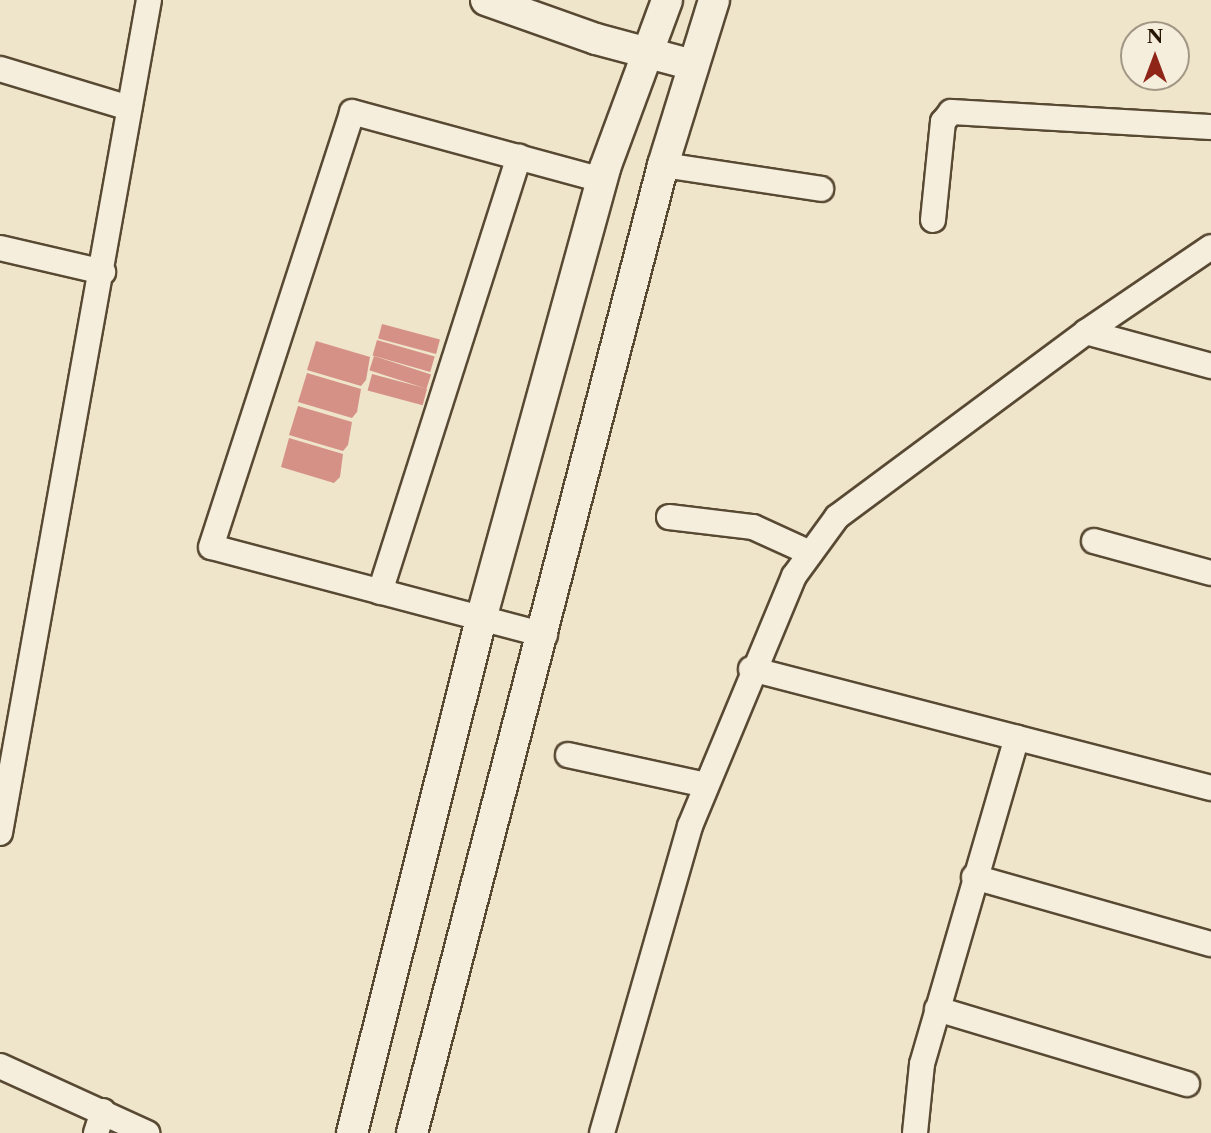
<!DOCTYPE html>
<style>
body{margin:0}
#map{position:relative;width:1211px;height:1133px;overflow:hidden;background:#efe5cb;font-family:"Libre Caslon Text",serif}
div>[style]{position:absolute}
.building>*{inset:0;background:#d59186;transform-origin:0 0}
.roads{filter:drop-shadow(2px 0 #584933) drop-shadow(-2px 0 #584933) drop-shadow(0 2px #584933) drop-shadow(0 -2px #584933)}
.minor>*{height:24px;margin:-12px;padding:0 12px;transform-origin:12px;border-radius:12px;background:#f5eedd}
.tertiary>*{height:30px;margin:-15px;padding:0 15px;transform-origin:15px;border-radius:15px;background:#f5eedd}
span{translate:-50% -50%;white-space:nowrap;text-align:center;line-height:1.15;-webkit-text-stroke:5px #f5eedd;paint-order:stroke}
.north{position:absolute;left:1120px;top:21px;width:70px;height:70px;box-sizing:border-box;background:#f5eedd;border:2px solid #a29785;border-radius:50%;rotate:0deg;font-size:19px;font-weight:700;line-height:28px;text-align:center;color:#261500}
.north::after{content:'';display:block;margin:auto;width:24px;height:32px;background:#8f2418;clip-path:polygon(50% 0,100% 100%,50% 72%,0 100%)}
</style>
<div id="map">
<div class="building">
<div style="left:382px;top:324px;width:60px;height:15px;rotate:15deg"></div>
<div style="left:377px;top:340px;width:60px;height:16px;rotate:16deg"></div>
<div style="clip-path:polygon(316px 341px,370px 357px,366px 380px,361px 386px,307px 370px)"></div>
<div style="left:374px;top:356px;width:60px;height:15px;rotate:18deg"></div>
<div style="clip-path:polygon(307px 373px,361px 389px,357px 412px,352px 418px,298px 402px)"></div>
<div style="left:372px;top:374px;width:57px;height:17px;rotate:15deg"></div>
<div style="clip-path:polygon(298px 406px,352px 422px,348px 445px,343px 451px,289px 435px)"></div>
<div style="clip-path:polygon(289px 438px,343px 454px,340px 477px,334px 483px,281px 467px)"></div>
</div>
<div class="roads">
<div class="minor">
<div style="left:0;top:69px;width:135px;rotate:16.8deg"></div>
<div style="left:663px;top:165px;width:160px;rotate:8.6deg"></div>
<div style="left:933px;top:220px;width:99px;rotate:-84.2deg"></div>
<div style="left:943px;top:122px;width:13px;rotate:-51deg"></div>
<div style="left:951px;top:112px;width:260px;rotate:3.3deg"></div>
<div style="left:0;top:248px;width:106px;rotate:13.1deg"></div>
<div style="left:1086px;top:332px;width:130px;rotate:15.2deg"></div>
<div style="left:669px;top:517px;width:85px;rotate:6.8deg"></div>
<div style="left:753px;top:527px;width:63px;rotate:24.5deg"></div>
<div style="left:1094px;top:541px;width:121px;rotate:15.3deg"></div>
<div style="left:380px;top:592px;width:457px;rotate:-72.3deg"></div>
<div style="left:545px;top:635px;width:345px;rotate:-165.2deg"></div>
<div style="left:211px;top:547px;width:457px;rotate:-72deg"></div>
<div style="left:352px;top:112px;width:259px;rotate:15.2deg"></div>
<div style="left:751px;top:669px;width:475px;rotate:14.5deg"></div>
<div style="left:568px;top:755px;width:141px;rotate:12.3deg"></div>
<div style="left:0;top:833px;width:846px;rotate:-79.86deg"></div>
<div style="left:974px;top:877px;width:246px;rotate:15.8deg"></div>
<div style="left:937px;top:1009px;width:261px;rotate:16.7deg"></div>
<div style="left:0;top:1066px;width:162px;rotate:24.5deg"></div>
<div style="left:96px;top:1133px;width:23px;rotate:-72deg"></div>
<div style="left:602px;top:1133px;width:319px;rotate:-74deg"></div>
<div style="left:690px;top:826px;width:271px;rotate:-67.4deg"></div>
<div style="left:794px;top:576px;width:73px;rotate:-53.9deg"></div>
<div style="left:837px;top:517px;width:310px;rotate:-36.6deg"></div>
<div style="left:1086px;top:332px;width:151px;rotate:-34.2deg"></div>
<div style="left:915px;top:1133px;width:69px;rotate:-84.2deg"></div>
<div style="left:922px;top:1064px;width:340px;rotate:-73.8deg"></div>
</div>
<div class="tertiary">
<div style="left:486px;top:0;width:117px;rotate:19.5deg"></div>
<div style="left:596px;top:39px;width:100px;rotate:15deg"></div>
<div style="left:352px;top:1133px;width:530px;rotate:-75.91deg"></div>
<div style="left:481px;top:619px;width:468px;rotate:-74.6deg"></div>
<div style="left:605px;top:168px;width:179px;rotate:-69.7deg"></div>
<div style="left:412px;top:1133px;width:1000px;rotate:-75.46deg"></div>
<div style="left:663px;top:165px;width:173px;rotate:-72.8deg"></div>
</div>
</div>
<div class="north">N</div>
</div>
